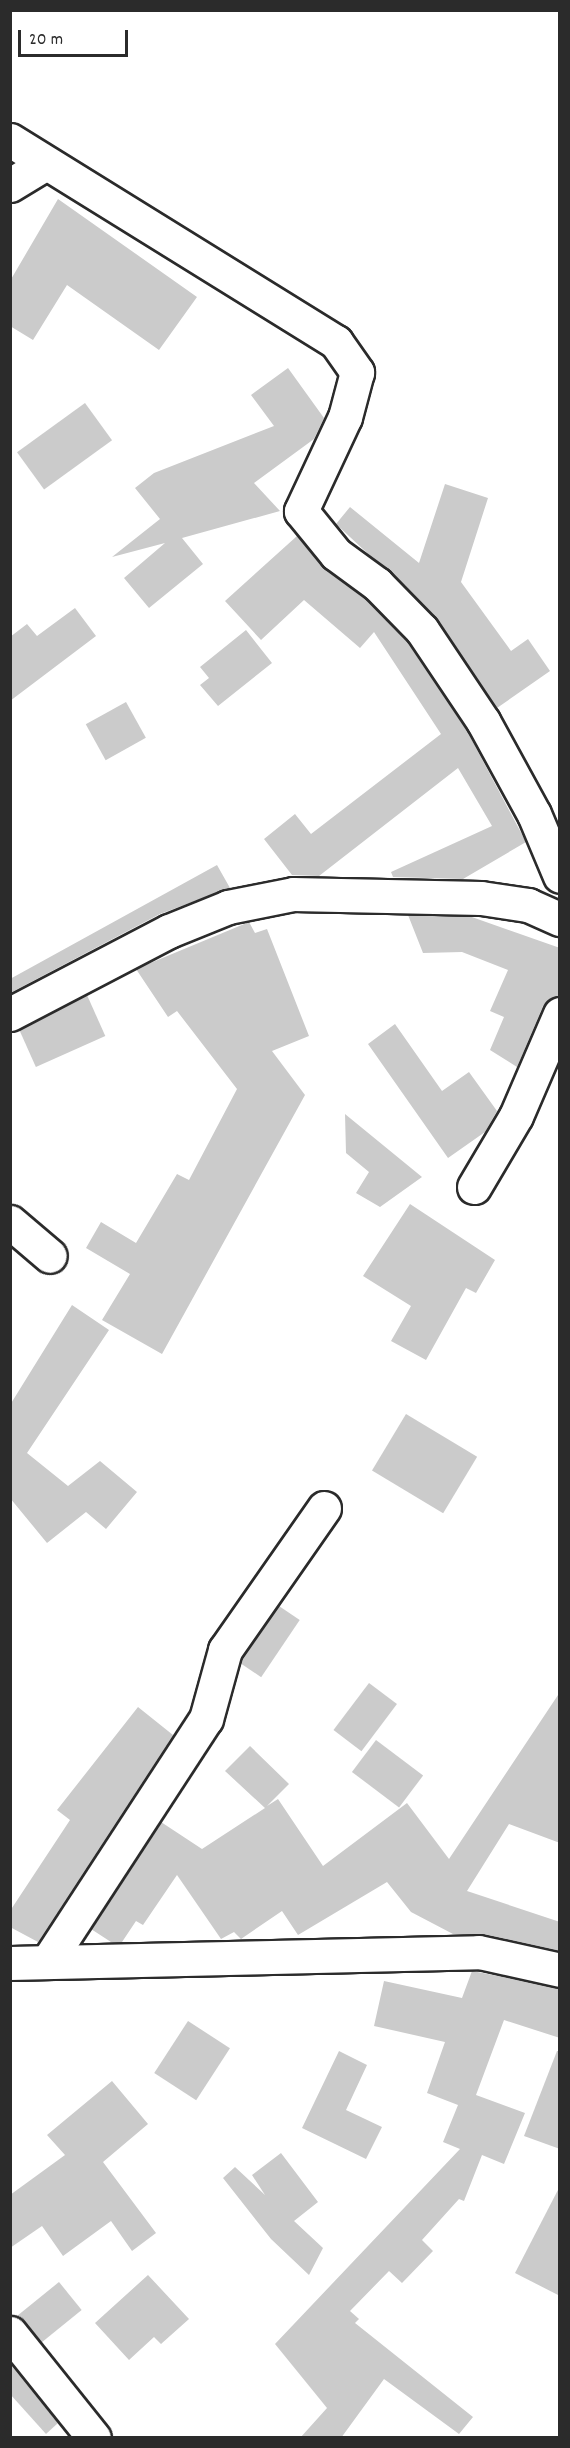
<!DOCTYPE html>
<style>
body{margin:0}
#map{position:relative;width:570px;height:2448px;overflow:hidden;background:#fff;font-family:Dekko,sans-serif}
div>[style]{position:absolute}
.building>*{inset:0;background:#cbcbcb;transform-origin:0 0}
.roads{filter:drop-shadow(2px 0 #2b2b2b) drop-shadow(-2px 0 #2b2b2b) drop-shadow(0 2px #2b2b2b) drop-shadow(0 -2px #2b2b2b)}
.minor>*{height:33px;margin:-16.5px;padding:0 16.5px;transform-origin:16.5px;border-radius:16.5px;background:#fff}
span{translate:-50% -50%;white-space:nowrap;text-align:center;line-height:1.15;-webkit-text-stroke:6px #fff;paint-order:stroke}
.frame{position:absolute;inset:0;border:12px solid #2b2b2b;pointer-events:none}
.scale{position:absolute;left:18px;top:30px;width:110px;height:27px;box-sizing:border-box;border:3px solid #2b2b2b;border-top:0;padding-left:8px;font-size:18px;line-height:21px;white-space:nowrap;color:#2b2b2b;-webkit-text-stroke:4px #fff;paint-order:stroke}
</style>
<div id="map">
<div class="building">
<div style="clip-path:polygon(58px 199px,197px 297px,159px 350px,67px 285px,33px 340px,10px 326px,10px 281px)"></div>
<div style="clip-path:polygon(288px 368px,324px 418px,314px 439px,254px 483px,280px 511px,182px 538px,203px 564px,149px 608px,124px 578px,165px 543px,112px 557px,160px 519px,135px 488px,154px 473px,274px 426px,251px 395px)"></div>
<div style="left:85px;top:403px;width:46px;height:84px;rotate:54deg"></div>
<div style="clip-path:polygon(445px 484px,488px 498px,461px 582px,511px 651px,528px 639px,550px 671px,497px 708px,436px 617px,336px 524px,350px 507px,419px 563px)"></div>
<div style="clip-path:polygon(297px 536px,322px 566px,365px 598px,407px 642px,467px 731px,526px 842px,463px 879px,393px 877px,391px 872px,492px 826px,458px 768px,319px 876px,292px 875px,264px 839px,295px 814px,311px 834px,441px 734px,374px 632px,360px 648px,304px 600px,261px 640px,225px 601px)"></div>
<div style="clip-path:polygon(75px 608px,96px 636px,10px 701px,10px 637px,27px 624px,37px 636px)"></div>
<div style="clip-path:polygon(246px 630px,272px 663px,218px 706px,200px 685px,209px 678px,200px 667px)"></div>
<div style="left:126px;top:702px;width:41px;height:46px;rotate:61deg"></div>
<div style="clip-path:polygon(217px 865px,230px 888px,160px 914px,10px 993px,10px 979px)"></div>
<div style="clip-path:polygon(408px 915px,469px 916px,560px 948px,560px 996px,543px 1006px,517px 1067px,490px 1050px,504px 1017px,490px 1011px,508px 970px,462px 952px,423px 953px)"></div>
<div style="clip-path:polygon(249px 922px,255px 933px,267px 929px,309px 1036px,272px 1051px,305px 1095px,162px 1354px,102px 1320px,130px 1274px,86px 1248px,101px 1222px,136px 1243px,177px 1174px,189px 1180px,237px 1089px,177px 1011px,168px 1017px,136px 969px)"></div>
<div style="left:87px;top:995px;width:45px;height:76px;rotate:66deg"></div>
<div style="clip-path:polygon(395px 1024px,442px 1091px,469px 1072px,497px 1111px,485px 1132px,448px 1158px,368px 1044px)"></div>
<div style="clip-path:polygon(345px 1114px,422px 1177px,380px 1207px,356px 1193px,369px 1172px,346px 1153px)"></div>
<div style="clip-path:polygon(410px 1204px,495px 1260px,476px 1293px,466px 1288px,426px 1360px,391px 1341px,411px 1306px,363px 1276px)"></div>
<div style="clip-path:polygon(72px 1305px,109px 1330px,27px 1453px,68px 1486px,100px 1461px,137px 1492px,106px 1529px,86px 1512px,47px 1543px,10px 1498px,10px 1405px)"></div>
<div style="left:406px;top:1414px;width:83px;height:66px;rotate:31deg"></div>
<div style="left:279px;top:1606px;width:25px;height:69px;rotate:34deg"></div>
<div style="left:369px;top:1683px;width:35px;height:59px;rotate:37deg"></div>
<div style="clip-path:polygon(560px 1692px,560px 1843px,509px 1824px,467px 1891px,560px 1922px,560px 1951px,483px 1934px,453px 1934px,411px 1912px,387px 1882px,298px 1935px,282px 1911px,241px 1939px,234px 1932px,221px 1939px,177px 1875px,143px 1925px,136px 1921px,122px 1942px,111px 1942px,91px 1929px,161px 1822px,202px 1849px,265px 1808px,225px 1771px,250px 1746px,289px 1784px,267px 1806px,278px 1799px,323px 1866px,407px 1803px,449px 1859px)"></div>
<div style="clip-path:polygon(138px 1707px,173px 1735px,38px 1942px,10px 1927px,10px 1911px,70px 1820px,57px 1810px)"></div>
<div style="left:376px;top:1740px;width:59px;height:40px;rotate:37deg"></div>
<div style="clip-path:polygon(472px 1971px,560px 1988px,560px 2038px,504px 2020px,476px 2095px,525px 2113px,504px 2164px,482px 2155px,464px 2201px,459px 2199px,422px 2240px,433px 2251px,402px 2283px,389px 2271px,350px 2311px,359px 2319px,355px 2323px,473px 2417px,459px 2434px,384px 2379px,341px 2438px,300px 2438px,327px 2408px,275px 2344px,460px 2149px,443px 2142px,458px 2105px,427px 2093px,445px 2042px,374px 2026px,384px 1981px,462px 1998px)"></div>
<div style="left:188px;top:2021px;width:50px;height:62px;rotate:33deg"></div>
<div style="clip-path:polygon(339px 2051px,367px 2065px,346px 2110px,382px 2127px,366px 2159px,302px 2128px)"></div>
<div style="clip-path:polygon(557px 2051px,560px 2051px,560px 2149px,524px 2136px)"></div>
<div style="clip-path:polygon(112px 2081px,148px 2124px,103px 2162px,156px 2233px,132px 2251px,111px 2221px,63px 2256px,42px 2226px,10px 2248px,10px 2195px,65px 2155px,47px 2135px)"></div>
<div style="clip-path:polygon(281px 2153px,318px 2202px,294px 2221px,323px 2248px,309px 2275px,271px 2239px,223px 2178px,235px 2167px,265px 2195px,252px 2175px)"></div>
<div style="clip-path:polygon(560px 2186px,560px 2296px,515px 2273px)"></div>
<div style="clip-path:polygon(148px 2275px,189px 2319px,161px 2344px,154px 2337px,129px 2360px,95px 2323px)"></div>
<div style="left:59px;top:2282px;width:36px;height:54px;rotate:51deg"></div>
<div style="clip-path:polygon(10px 2364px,58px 2423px,46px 2434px,10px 2394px)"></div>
</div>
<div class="roads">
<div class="minor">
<div style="left:10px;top:140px;width:384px;rotate:31.8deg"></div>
<div style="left:336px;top:342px;width:37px;rotate:55deg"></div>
<div style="left:357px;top:372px;width:47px;rotate:104.9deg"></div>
<div style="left:345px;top:417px;width:104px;rotate:115.1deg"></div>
<div style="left:301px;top:511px;width:55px;rotate:50.9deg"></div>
<div style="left:336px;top:554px;width:51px;rotate:36.2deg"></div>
<div style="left:377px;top:584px;width:64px;rotate:45.6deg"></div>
<div style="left:422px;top:630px;width:110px;rotate:56.2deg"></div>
<div style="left:483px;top:721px;width:106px;rotate:61.3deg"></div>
<div style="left:534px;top:814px;width:67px;rotate:67.2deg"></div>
<div style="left:10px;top:185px;width:42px;rotate:-31.4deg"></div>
<div style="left:10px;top:1014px;width:179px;rotate:-27.6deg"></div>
<div style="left:169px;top:931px;width:64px;rotate:-22.1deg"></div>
<div style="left:228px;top:907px;width:66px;rotate:-11.3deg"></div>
<div style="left:293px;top:894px;width:188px;rotate:1.2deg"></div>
<div style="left:481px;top:898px;width:48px;rotate:8.5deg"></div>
<div style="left:528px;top:905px;width:35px;rotate:24deg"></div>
<div style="left:474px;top:1187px;width:82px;rotate:-59.4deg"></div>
<div style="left:516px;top:1116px;width:111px;rotate:-66.7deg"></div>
<div style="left:10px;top:1222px;width:52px;rotate:40.4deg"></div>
<div style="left:48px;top:1961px;width:289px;rotate:-56.9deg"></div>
<div style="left:206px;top:1719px;width:72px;rotate:-74.6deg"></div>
<div style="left:225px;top:1650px;width:173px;rotate:-55.1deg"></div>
<div style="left:10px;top:1963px;width:469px;rotate:-1.3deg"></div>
<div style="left:479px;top:1952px;width:83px;rotate:12.5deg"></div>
<div style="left:10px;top:2333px;width:134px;rotate:51.3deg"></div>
</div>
</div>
<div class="frame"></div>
<div class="scale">20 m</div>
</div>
